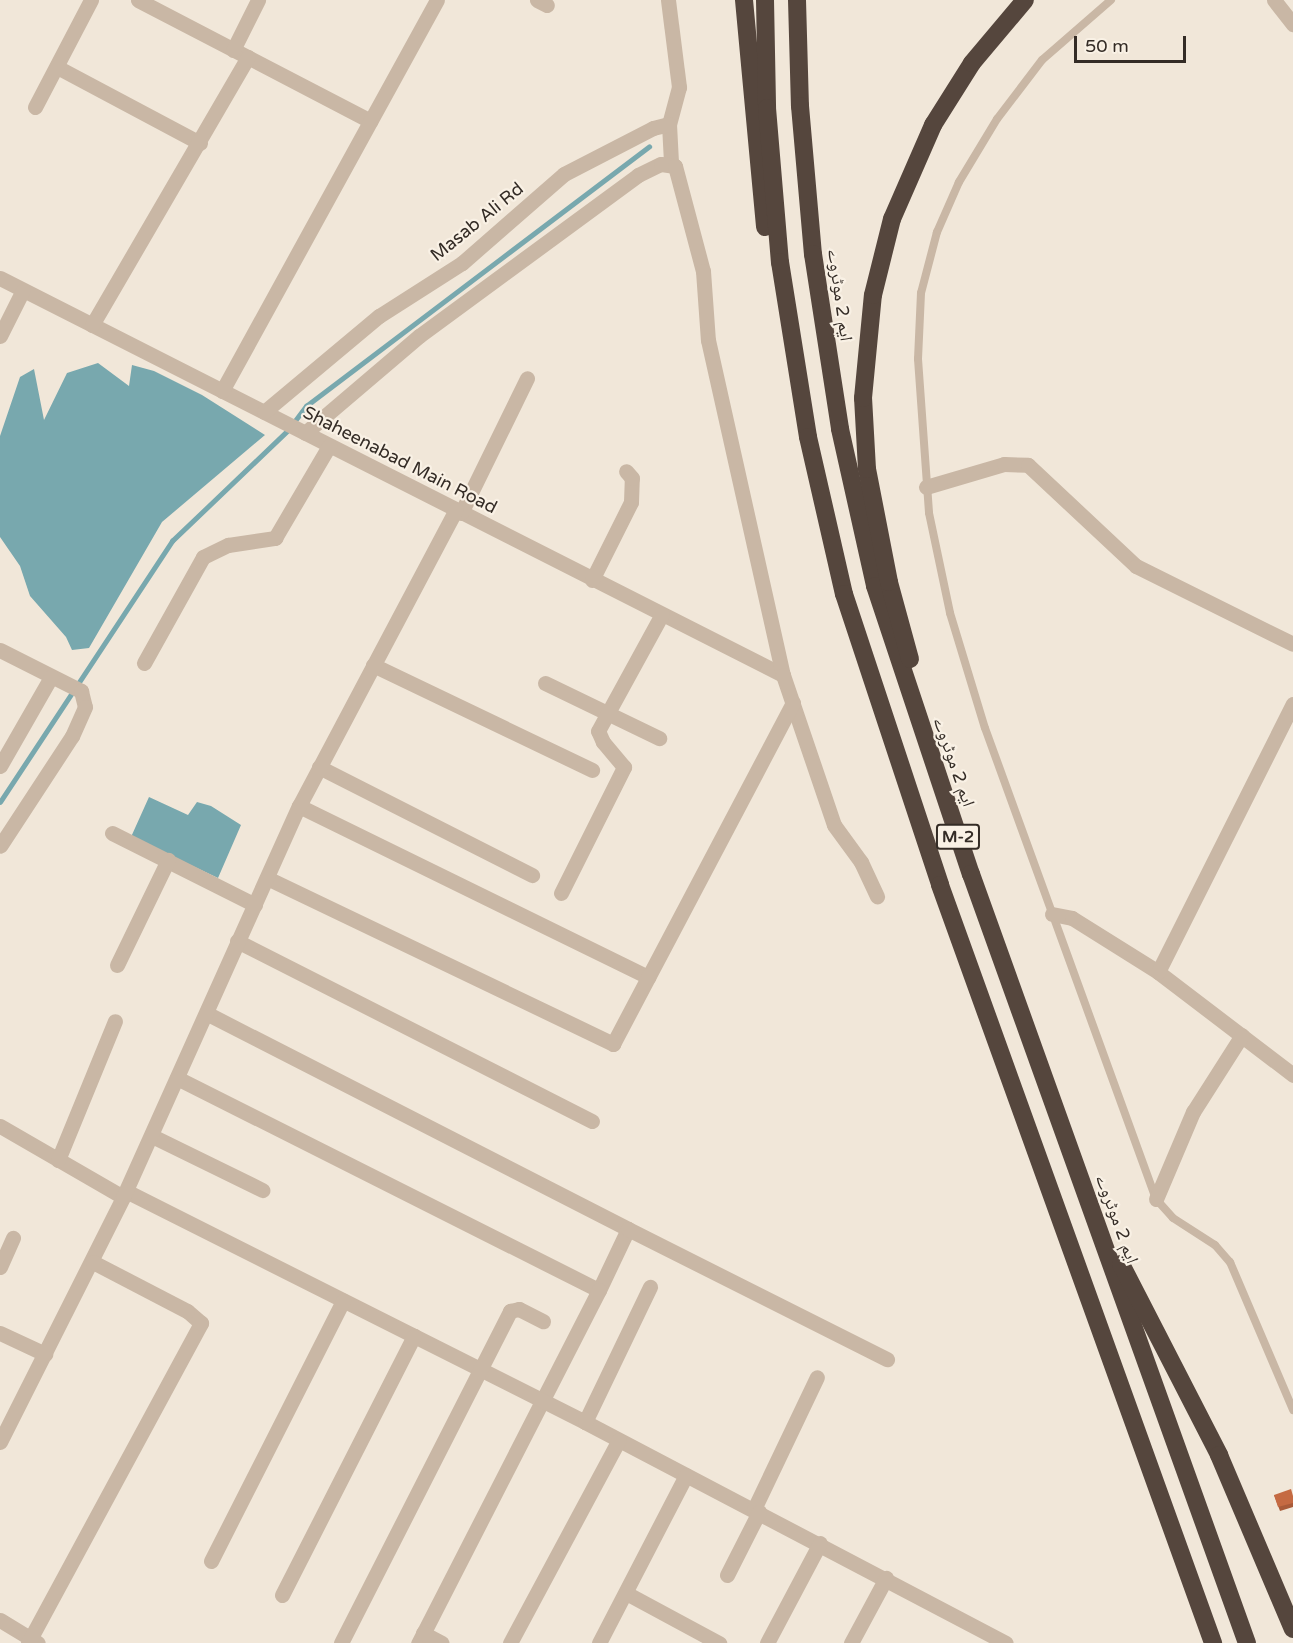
<!DOCTYPE html>
<meta charset="utf-8">
<style>
body{margin:0}
#map{position:relative;width:1293px;height:1643px;overflow:hidden;background:#f1e7d9;font-family:"Varela Round","Noto Naskh Arabic",sans-serif}
div>[style]{position:absolute}
.water>*{inset:0;background:#78a8ae}
.stream>*{height:4.5px;margin:-2.25px;padding:0 2.25px;transform-origin:2.25px;border-radius:2.25px;background:#78a8ae}
.lane>*{height:8px;margin:-4px;padding:0 4px;transform-origin:4px;border-radius:4px;background:#c9b7a5}
.street>*{height:15px;margin:-7.5px;padding:0 7.5px;transform-origin:7.5px;border-radius:7.5px;background:#c9b7a5}
.highway>*{height:18px;margin:-9px;padding:0 9px;transform-origin:9px;border-radius:9px;background:#55463d}
.wall>*{inset:0;background:#a95b39}
.building>*{inset:0;background:#c56a42}
span{translate:-50% -50%;white-space:nowrap;text-align:center;line-height:1.15;-webkit-text-stroke:4.5px #f9f1e5;paint-order:stroke}
.shield-label span{padding:2px 4px;background:#f9f1e5;border:2px solid;border-radius:4px;-webkit-text-stroke-width:0}
.shield-label{font-size:16px;color:#342c26;font-weight:700}
.street-label{font-size:18px;color:#342c26}
.scale{position:absolute;left:1074px;top:36px;width:112px;height:27px;box-sizing:border-box;border:3px solid #342c26;border-top:0;padding-left:8px;font-size:18px;line-height:21px;white-space:nowrap;color:#342c26;-webkit-text-stroke:4px #f9f1e5;paint-order:stroke}
</style>
<div id="map">
<div class="water">
<div style="clip-path:polygon(98px 363px,129px 386px,132px 365px,154px 371px,202px 395px,265px 435px,162px 522px,89px 648px,72px 650px,66px 637px,30px 596px,20px 566px,0 537px,0 436px,20px 377px,34px 369px,44px 420px,67px 373px)"></div>
<div style="clip-path:polygon(149px 797px,188px 815px,197px 802px,211px 806px,241px 825px,218px 878px,131px 837px)"></div>
</div>
<div class="stream">
<div style="left:294px;top:422px;width:20px;rotate:-53deg"></div>
<div style="left:306px;top:406px;width:430px;rotate:-37.1deg"></div>
<div style="left:0;top:802px;width:313px;rotate:-56.6deg"></div>
<div style="left:172px;top:541px;width:162px;rotate:-43.7deg"></div>
</div>
<div class="lane">
<div style="left:1111px;top:0;width:91px;rotate:139deg"></div>
<div style="left:1042px;top:60px;width:74px;rotate:127.3deg"></div>
<div style="left:997px;top:119px;width:74px;rotate:121.1deg"></div>
<div style="left:959px;top:182px;width:55px;rotate:113.7deg"></div>
<div style="left:937px;top:232px;width:63px;rotate:104.7deg"></div>
<div style="left:921px;top:293px;width:66px;rotate:92.6deg"></div>
<div style="left:918px;top:359px;width:154px;rotate:85.9deg"></div>
<div style="left:929px;top:513px;width:102px;rotate:78.1deg"></div>
<div style="left:950px;top:613px;width:120px;rotate:73.1deg"></div>
<div style="left:985px;top:728px;width:501px;rotate:70.05deg"></div>
<div style="left:1156px;top:1199px;width:25px;rotate:48deg"></div>
<div style="left:1173px;top:1218px;width:50px;rotate:32.7deg"></div>
<div style="left:1215px;top:1245px;width:23px;rotate:49deg"></div>
<div style="left:1230px;top:1262px;width:161px;rotate:66.9deg"></div>
</div>
<div class="street">
<div style="left:138px;top:0;width:262px;rotate:27.5deg"></div>
<div style="left:537px;top:0;width:11px;rotate:27deg"></div>
<div style="left:668px;top:0;width:88px;rotate:82.8deg"></div>
<div style="left:679px;top:87px;width:38px;rotate:105deg"></div>
<div style="left:669px;top:124px;width:39px;rotate:87deg"></div>
<div style="left:1274px;top:0;width:31px;rotate:52deg"></div>
<div style="left:233px;top:50px;width:56px;rotate:-63.4deg"></div>
<div style="left:57px;top:67px;width:162px;rotate:28deg"></div>
<div style="left:35px;top:107px;width:121px;rotate:-62.4deg"></div>
<div style="left:0;top:278px;width:878px;rotate:26.89deg"></div>
<div style="left:92px;top:325px;width:310px;rotate:-59.8deg"></div>
<div style="left:0;top:336px;width:51px;rotate:-63.4deg"></div>
<div style="left:222px;top:391px;width:446px;rotate:-61.2deg"></div>
<div style="left:264px;top:412px;width:150px;rotate:-39.9deg"></div>
<div style="left:379px;top:316px;width:98px;rotate:-32.6deg"></div>
<div style="left:462px;top:263px;width:135px;rotate:-41.1deg"></div>
<div style="left:564px;top:174px;width:100px;rotate:-27.3deg"></div>
<div style="left:653px;top:128px;width:16px;rotate:-14deg"></div>
<div style="left:305px;top:433px;width:150px;rotate:-40.4deg"></div>
<div style="left:419px;top:336px;width:272px;rotate:-36.3deg"></div>
<div style="left:638px;top:175px;width:25px;rotate:-26deg"></div>
<div style="left:661px;top:164px;width:14px;rotate:8deg"></div>
<div style="left:675px;top:166px;width:109px;rotate:75.1deg"></div>
<div style="left:703px;top:271px;width:69px;rotate:85.9deg"></div>
<div style="left:708px;top:340px;width:343px;rotate:77.4deg"></div>
<div style="left:783px;top:675px;width:158px;rotate:71.2deg"></div>
<div style="left:834px;top:825px;width:46px;rotate:53.9deg"></div>
<div style="left:861px;top:862px;width:38px;rotate:65deg"></div>
<div style="left:926px;top:487px;width:81px;rotate:-16.4deg"></div>
<div style="left:1004px;top:464px;width:24px;rotate:2deg"></div>
<div style="left:1028px;top:465px;width:148px;rotate:43.1deg"></div>
<div style="left:1136px;top:566px;width:175px;rotate:26.4deg"></div>
<div style="left:461px;top:513px;width:150px;rotate:-63.9deg"></div>
<div style="left:592px;top:580px;width:87px;rotate:-63.4deg"></div>
<div style="left:631px;top:502px;width:24px;rotate:-88deg"></div>
<div style="left:632px;top:478px;width:9px;rotate:-131deg"></div>
<div style="left:0;top:650px;width:91px;rotate:26.8deg"></div>
<div style="left:81px;top:691px;width:16px;rotate:76deg"></div>
<div style="left:85px;top:707px;width:32px;rotate:114deg"></div>
<div style="left:72px;top:736px;width:131px;rotate:123.2deg"></div>
<div style="left:144px;top:663px;width:121px;rotate:-60.9deg"></div>
<div style="left:203px;top:557px;width:28px;rotate:-26deg"></div>
<div style="left:228px;top:545px;width:48px;rotate:-8.5deg"></div>
<div style="left:275px;top:538px;width:107px;rotate:-59.6deg"></div>
<div style="left:373px;top:665px;width:243px;rotate:25.6deg"></div>
<div style="left:545px;top:683px;width:127px;rotate:25.8deg"></div>
<div style="left:0;top:766px;width:103px;rotate:-60.2deg"></div>
<div style="left:319px;top:767px;width:239px;rotate:26.9deg"></div>
<div style="left:299px;top:806px;width:389px;rotate:26.1deg"></div>
<div style="left:112px;top:833px;width:160px;rotate:26.7deg"></div>
<div style="left:267px;top:878px;width:384px;rotate:25.6deg"></div>
<div style="left:613px;top:1044px;width:386px;rotate:-62.2deg"></div>
<div style="left:561px;top:893px;width:141px;rotate:-63.4deg"></div>
<div style="left:624px;top:767px;width:33px;rotate:-130deg"></div>
<div style="left:603px;top:742px;width:12px;rotate:-114deg"></div>
<div style="left:598px;top:731px;width:133px;rotate:-61.3deg"></div>
<div style="left:1052px;top:914px;width:20px;rotate:11deg"></div>
<div style="left:1072px;top:918px;width:102px;rotate:32.1deg"></div>
<div style="left:1158px;top:972px;width:170px;rotate:37.3deg"></div>
<div style="left:237px;top:941px;width:398px;rotate:26.9deg"></div>
<div style="left:117px;top:965px;width:117px;rotate:-64.1deg"></div>
<div style="left:1158px;top:972px;width:300px;rotate:-63.3deg"></div>
<div style="left:208px;top:1014px;width:472px;rotate:27.1deg"></div>
<div style="left:628px;top:1229px;width:68px;rotate:115.4deg"></div>
<div style="left:177px;top:1078px;width:472px;rotate:26.7deg"></div>
<div style="left:599px;top:1290px;width:397px;rotate:117.1deg"></div>
<div style="left:0;top:1126px;width:142px;rotate:30deg"></div>
<div style="left:152px;top:1136px;width:123px;rotate:26.1deg"></div>
<div style="left:58px;top:1160px;width:150px;rotate:-67.7deg"></div>
<div style="left:126px;top:1191px;width:514px;rotate:26.71deg"></div>
<div style="left:585px;top:1422px;width:475px;rotate:27.7deg"></div>
<div style="left:1156px;top:1199px;width:95px;rotate:-67deg"></div>
<div style="left:1193px;top:1112px;width:91px;rotate:-57.5deg"></div>
<div style="left:628px;top:1229px;width:290px;rotate:26.7deg"></div>
<div style="left:0;top:1267px;width:32px;rotate:-66deg"></div>
<div style="left:0;top:1333px;width:50px;rotate:25deg"></div>
<div style="left:585px;top:1422px;width:150px;rotate:-64.3deg"></div>
<div style="left:0;top:1442px;width:274px;rotate:-63.3deg"></div>
<div style="left:123px;top:1197px;width:429px;rotate:-65.8deg"></div>
<div style="left:299px;top:806px;width:335px;rotate:-62.1deg"></div>
<div style="left:754px;top:1509px;width:146px;rotate:-64.5deg"></div>
<div style="left:211px;top:1561px;width:292px;rotate:-63.1deg"></div>
<div style="left:727px;top:1575px;width:71px;rotate:-63.1deg"></div>
<div style="left:626px;top:1593px;width:106px;rotate:28.3deg"></div>
<div style="left:282px;top:1595px;width:291px;rotate:-63deg"></div>
<div style="left:0;top:1620px;width:44px;rotate:31.2deg"></div>
<div style="left:423px;top:1633px;width:21px;rotate:28deg"></div>
<div style="left:28px;top:1643px;width:364px;rotate:-61.6deg"></div>
<div style="left:201px;top:1323px;width:18px;rotate:-139deg"></div>
<div style="left:187px;top:1311px;width:106px;rotate:-152.5deg"></div>
<div style="left:341px;top:1643px;width:373px;rotate:-63deg"></div>
<div style="left:510px;top:1311px;width:9px;rotate:-13deg"></div>
<div style="left:519px;top:1309px;width:27px;rotate:27deg"></div>
<div style="left:510px;top:1643px;width:230px;rotate:-61.8deg"></div>
<div style="left:599px;top:1643px;width:189px;rotate:-62.6deg"></div>
<div style="left:767px;top:1643px;width:113px;rotate:-62.1deg"></div>
<div style="left:851px;top:1643px;width:74px;rotate:-61.7deg"></div>
</div>
<div class="highway">
<div style="left:744px;top:0;width:228px;rotate:84.7deg"></div>
<div style="left:765px;top:0;width:108px;rotate:88.9deg"></div>
<div style="left:767px;top:108px;width:155px;rotate:85.2deg"></div>
<div style="left:780px;top:262px;width:177px;rotate:80.9deg"></div>
<div style="left:808px;top:437px;width:161px;rotate:77.1deg"></div>
<div style="left:844px;top:594px;width:306px;rotate:71.7deg"></div>
<div style="left:940px;top:885px;width:806px;rotate:70.19deg"></div>
<div style="left:797px;top:0;width:106px;rotate:88.4deg"></div>
<div style="left:800px;top:106px;width:149px;rotate:85deg"></div>
<div style="left:813px;top:254px;width:177px;rotate:81.2deg"></div>
<div style="left:840px;top:429px;width:161px;rotate:77.4deg"></div>
<div style="left:875px;top:586px;width:304px;rotate:71.6deg"></div>
<div style="left:971px;top:874px;width:817px;rotate:70.26deg"></div>
<div style="left:910px;top:659px;width:80px;rotate:-105.3deg"></div>
<div style="left:889px;top:582px;width:115px;rotate:-101deg"></div>
<div style="left:867px;top:469px;width:71px;rotate:-93.2deg"></div>
<div style="left:863px;top:398px;width:103px;rotate:-84.5deg"></div>
<div style="left:873px;top:295px;width:78px;rotate:-76deg"></div>
<div style="left:892px;top:219px;width:103px;rotate:-66.4deg"></div>
<div style="left:933px;top:125px;width:73px;rotate:-57.8deg"></div>
<div style="left:972px;top:63px;width:82px;rotate:-49.9deg"></div>
<div style="left:1121px;top:1264px;width:215px;rotate:62.8deg"></div>
<div style="left:1219px;top:1455px;width:189px;rotate:67deg"></div>
</div>
<div class="wall">
<div style="clip-path:polygon(1274px 1495px,1293px 1496px,1293px 1507px,1280px 1511px)"></div>
</div>
<div class="building">
<div style="clip-path:polygon(1291px 1489px,1293px 1496px,1293px 1503px,1278px 1507px,1274px 1495px)"></div>
</div>
<div class="shield-label">
<span style="left:958px;top:837px">M-2</span>
</div>
<div class="street-label">
<span style="left:477px;top:222px;rotate:-39deg">Masab Ali Rd</span>
<span style="left:840px;top:295px;rotate:82deg">ایم 2 موٹروے</span>
<span style="left:400px;top:460px;rotate:27deg">Shaheenabad Main Road</span>
<span style="left:954px;top:762px;rotate:71deg">ایم 2 موٹروے</span>
<span style="left:1117px;top:1219px;rotate:70deg">ایم 2 موٹروے</span>
</div>
<div class="scale">50 m</div>
</div>
